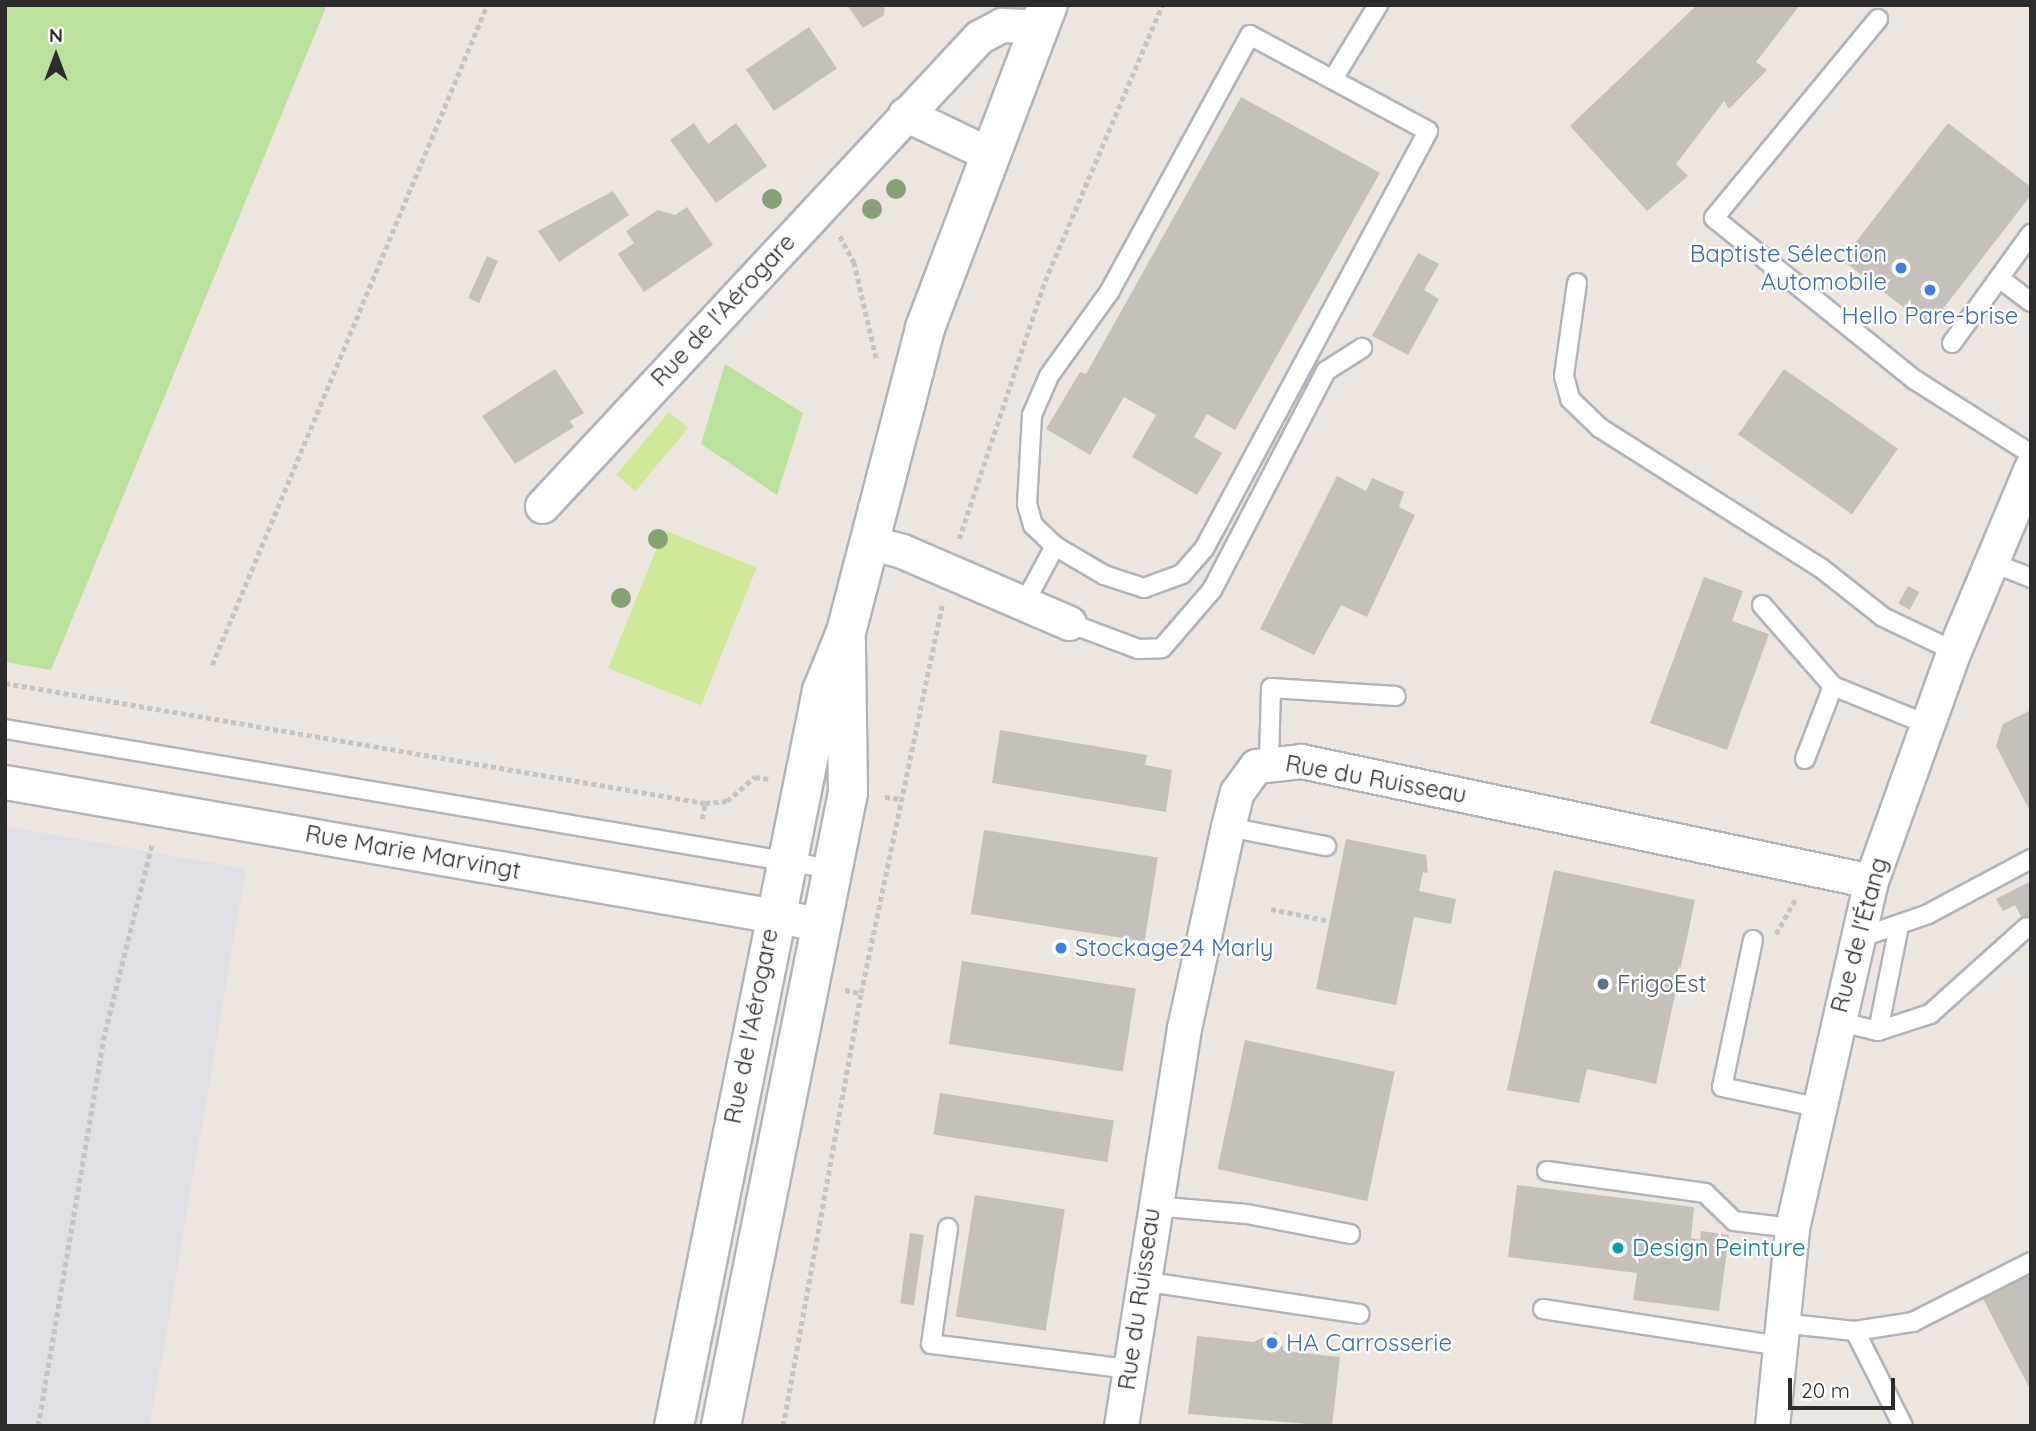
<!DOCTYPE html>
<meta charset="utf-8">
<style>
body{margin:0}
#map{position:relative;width:2036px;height:1431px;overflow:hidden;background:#ede5df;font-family:Quicksand,sans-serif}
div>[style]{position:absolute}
.industrial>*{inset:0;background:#e0dfe6}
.green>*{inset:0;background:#bbe29d}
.pitch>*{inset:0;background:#cfe999;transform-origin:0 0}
.building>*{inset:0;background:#c6c0ba;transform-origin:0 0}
.path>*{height:4.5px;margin-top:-2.25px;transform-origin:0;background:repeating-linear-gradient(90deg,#c4c4c4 0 5px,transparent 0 8.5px)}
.roads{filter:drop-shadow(2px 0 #afb3bc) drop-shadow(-2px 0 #afb3bc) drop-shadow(0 2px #afb3bc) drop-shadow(0 -2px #afb3bc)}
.lane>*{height:18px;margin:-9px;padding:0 9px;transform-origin:9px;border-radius:9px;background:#fff}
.street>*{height:33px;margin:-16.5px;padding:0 16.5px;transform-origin:16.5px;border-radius:16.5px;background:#fff}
.secondary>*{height:38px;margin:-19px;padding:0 19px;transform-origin:19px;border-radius:19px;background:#fff}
.trees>*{width:20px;height:20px;margin:-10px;border-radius:50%;background:#87a074}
.dots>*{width:19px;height:19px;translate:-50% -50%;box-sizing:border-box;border:4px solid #fff;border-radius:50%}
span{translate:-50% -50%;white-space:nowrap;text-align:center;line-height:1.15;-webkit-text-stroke:5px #fff;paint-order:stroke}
.shop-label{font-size:24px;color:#366cbe}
.right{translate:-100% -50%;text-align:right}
.left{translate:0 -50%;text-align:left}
.street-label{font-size:24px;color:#2c2c2c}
.service-label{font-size:24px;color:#4e5e75}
.culture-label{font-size:24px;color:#0d838f}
.frame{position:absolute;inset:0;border:7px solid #2c2c2c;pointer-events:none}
.north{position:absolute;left:21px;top:21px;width:70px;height:70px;-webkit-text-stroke:5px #fff;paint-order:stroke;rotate:0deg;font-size:19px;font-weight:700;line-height:28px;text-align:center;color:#2c2c2c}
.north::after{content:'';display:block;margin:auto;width:24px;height:32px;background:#2c2c2c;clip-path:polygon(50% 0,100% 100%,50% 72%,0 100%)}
.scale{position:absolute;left:1788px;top:1378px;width:107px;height:32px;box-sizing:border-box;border:4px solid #2c2c2c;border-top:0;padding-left:9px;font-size:21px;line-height:24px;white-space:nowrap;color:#2c2c2c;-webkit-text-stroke:5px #fff;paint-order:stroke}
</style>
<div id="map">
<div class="industrial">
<div style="clip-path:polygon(5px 826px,246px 869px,150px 1426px,5px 1426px)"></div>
</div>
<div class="green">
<div style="clip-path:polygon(5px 5px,327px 5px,51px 670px,5px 662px)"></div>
<div style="clip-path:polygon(725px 364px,803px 413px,777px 495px,701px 444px)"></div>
</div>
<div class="pitch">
<div style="left:669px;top:412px;width:25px;height:82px;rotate:40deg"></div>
<div style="left:664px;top:530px;width:100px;height:149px;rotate:22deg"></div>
</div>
<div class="building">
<div style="clip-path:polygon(847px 5px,885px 5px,884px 15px,863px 28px)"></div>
<div style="clip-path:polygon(1697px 5px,1800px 5px,1756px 62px,1767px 70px,1729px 109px,1724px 101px,1676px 164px,1688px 176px,1647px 211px,1570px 126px)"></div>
<div style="left:809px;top:27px;width:50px;height:76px;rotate:56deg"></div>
<div style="clip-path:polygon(1241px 97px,1380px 173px,1235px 430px,1207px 414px,1194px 437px,1222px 453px,1197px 495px,1132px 457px,1156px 415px,1124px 397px,1090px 455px,1046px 429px,1080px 372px,1086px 374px)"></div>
<div style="clip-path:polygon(694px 123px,708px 144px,736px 123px,767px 166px,716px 203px,670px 140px)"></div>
<div style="clip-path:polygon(1948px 123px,2031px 187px,2031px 195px,1929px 327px,1842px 260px)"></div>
<div style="clip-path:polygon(613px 191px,629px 215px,559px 262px,538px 231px)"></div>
<div style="clip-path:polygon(687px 207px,713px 245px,644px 292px,618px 254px,634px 243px,626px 231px,658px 210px,675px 215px)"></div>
<div style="clip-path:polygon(1418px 253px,1439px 264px,1424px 290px,1439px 299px,1408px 355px,1372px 336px)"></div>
<div style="left:487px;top:256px;width:12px;height:46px;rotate:24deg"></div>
<div style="clip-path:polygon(555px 369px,584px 413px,570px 421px,574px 427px,515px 464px,482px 416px)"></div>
<div style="left:1784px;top:369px;width:139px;height:80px;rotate:35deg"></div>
<div style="clip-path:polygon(1337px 476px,1366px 491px,1372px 478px,1404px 492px,1399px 507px,1415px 515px,1367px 617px,1341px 605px,1314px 655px,1260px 629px)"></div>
<div style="clip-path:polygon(1704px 577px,1743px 591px,1732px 621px,1769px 634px,1727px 750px,1650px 723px)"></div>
<div style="left:1908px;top:586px;width:13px;height:20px;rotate:29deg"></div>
<div style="clip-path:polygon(2031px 710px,2031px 813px,1996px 746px,2003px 724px)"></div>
<div style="clip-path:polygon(1000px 730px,1147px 755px,1145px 765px,1172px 770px,1166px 812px,992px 783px)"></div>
<div style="left:984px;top:830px;width:176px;height:85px;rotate:9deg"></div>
<div style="clip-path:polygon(1346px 839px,1426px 855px,1428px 873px,1423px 872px,1419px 891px,1456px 899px,1451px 924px,1414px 917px,1396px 1005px,1316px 989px)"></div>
<div style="clip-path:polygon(1554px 870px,1695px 900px,1656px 1084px,1587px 1069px,1579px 1103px,1507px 1090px)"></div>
<div style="clip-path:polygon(2031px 881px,2031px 935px,2015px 905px,2003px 911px,1996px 899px)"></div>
<div style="left:962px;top:961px;width:176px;height:84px;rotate:9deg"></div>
<div style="left:1245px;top:1040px;width:153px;height:132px;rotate:12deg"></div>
<div style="left:940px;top:1093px;width:176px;height:42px;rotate:9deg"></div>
<div style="clip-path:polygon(1517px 1185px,1694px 1207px,1691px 1238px,1700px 1240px,1701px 1231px,1729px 1235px,1719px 1311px,1633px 1300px,1637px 1273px,1508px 1257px)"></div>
<div style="left:975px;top:1195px;width:91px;height:123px;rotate:9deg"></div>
<div style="left:910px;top:1233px;width:14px;height:71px;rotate:8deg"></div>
<div style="clip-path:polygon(2031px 1274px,2031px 1391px,1982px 1297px)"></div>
<div style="clip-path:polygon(1276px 1332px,1284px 1351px,1340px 1357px,1332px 1426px,1188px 1414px,1197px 1336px,1253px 1342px)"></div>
</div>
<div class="path">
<div style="left:840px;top:236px;width:30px;rotate:62deg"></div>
<div style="left:854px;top:262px;width:102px;rotate:76.9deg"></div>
<div style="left:959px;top:539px;width:272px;rotate:-71.6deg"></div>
<div style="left:1045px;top:281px;width:300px;rotate:-67deg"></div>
<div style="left:212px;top:665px;width:715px;rotate:-67.38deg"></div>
<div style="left:5px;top:683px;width:710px;rotate:9.73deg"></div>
<div style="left:705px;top:803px;width:22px;rotate:-5deg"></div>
<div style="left:727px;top:801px;width:37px;rotate:-41deg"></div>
<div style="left:755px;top:777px;width:14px;rotate:8deg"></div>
<div style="left:885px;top:797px;width:16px;rotate:7deg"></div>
<div style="left:702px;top:819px;width:16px;rotate:-79deg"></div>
<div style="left:1271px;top:909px;width:60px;rotate:11.5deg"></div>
<div style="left:1776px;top:934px;width:39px;rotate:-61deg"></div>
<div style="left:845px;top:990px;width:16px;rotate:11deg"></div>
<div style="left:38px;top:1426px;width:391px;rotate:-80.4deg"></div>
<div style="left:103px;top:1040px;width:203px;rotate:-76deg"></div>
<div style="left:783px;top:1426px;width:440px;rotate:-79.8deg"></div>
<div style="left:861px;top:993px;width:396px;rotate:-78.2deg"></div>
</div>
<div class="roads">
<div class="lane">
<div style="left:1878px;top:19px;width:258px;rotate:129.5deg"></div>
<div style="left:1714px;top:218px;width:258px;rotate:38.9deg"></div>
<div style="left:1915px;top:380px;width:138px;rotate:32.5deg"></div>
<div style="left:1333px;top:79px;width:87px;rotate:-58.7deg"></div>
<div style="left:1999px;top:278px;width:40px;rotate:37deg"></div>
<div style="left:1577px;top:283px;width:94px;rotate:98deg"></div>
<div style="left:1564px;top:376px;width:24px;rotate:75deg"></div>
<div style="left:1570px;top:399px;width:42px;rotate:44deg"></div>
<div style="left:1600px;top:428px;width:262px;rotate:32.4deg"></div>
<div style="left:1821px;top:568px;width:79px;rotate:38.3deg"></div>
<div style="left:1883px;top:617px;width:79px;rotate:25.6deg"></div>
<div style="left:1952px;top:343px;width:135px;rotate:-54.1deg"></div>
<div style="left:1991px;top:562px;width:43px;rotate:21.8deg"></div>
<div style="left:1025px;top:602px;width:64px;rotate:-61.8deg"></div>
<div style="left:1055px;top:546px;width:57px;rotate:30.6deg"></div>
<div style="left:1104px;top:575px;width:42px;rotate:18deg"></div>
<div style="left:1144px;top:588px;width:40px;rotate:-20.2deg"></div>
<div style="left:1182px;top:574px;width:33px;rotate:-49deg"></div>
<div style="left:1204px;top:549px;width:474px;rotate:-61.8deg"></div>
<div style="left:1428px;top:131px;width:202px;rotate:-151.7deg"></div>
<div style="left:1250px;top:35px;width:292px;rotate:118.7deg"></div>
<div style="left:1110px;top:291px;width:105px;rotate:125.7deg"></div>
<div style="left:1049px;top:376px;width:43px;rotate:113.6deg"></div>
<div style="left:1032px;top:415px;width:89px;rotate:93.2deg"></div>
<div style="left:1027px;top:504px;width:22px;rotate:74deg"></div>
<div style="left:1033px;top:525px;width:30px;rotate:44deg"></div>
<div style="left:1762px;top:605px;width:108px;rotate:48.8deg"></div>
<div style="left:1069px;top:623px;width:74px;rotate:20.6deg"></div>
<div style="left:1138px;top:649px;width:24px;rotate:-2deg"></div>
<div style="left:1162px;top:648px;width:77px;rotate:-49.2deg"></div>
<div style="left:1212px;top:590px;width:247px;rotate:-62.5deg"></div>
<div style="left:1326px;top:371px;width:43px;rotate:-32.6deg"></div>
<div style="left:5px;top:729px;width:839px;rotate:9.61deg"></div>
<div style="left:1805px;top:759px;width:78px;rotate:-69deg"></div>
<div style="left:1833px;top:686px;width:100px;rotate:22.2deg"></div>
<div style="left:1269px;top:761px;width:73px;rotate:-88.4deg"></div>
<div style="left:1271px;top:688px;width:125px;rotate:3.7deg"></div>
<div style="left:1228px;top:827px;width:100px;rotate:11deg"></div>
<div style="left:1856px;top:939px;width:76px;rotate:-19.1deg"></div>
<div style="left:1928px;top:914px;width:117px;rotate:-28.1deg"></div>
<div style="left:1753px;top:940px;width:150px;rotate:101.9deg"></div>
<div style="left:1722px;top:1087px;width:97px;rotate:11.9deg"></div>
<div style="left:1836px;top:1021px;width:43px;rotate:13.4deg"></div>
<div style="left:1878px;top:1031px;width:55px;rotate:-18.1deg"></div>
<div style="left:1930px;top:1014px;width:130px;rotate:-41.9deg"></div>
<div style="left:1878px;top:1031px;width:107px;rotate:-78.7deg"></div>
<div style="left:1547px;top:1171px;width:160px;rotate:7.9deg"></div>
<div style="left:1705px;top:1193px;width:40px;rotate:44deg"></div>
<div style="left:1734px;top:1221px;width:58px;rotate:6.9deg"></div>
<div style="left:1153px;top:1206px;width:94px;rotate:4.9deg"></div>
<div style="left:1247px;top:1214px;width:105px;rotate:11deg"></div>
<div style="left:948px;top:1228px;width:117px;rotate:98.3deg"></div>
<div style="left:931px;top:1344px;width:199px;rotate:7.2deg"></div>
<div style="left:1142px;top:1281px;width:220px;rotate:8.6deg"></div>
<div style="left:1543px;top:1309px;width:239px;rotate:8.9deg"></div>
<div style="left:1781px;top:1323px;width:74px;rotate:6.2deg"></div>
<div style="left:1903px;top:1426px;width:106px;rotate:-116.8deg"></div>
<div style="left:1855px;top:1331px;width:59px;rotate:-8.8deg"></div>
<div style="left:1913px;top:1322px;width:132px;rotate:-27deg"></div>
</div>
<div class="street">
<div style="left:905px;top:114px;width:91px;rotate:25.4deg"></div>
<div style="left:542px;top:506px;width:641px;rotate:-47.02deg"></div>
<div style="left:979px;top:37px;width:26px;rotate:-28deg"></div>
<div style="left:1002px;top:25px;width:37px;rotate:2deg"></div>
<div style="left:867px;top:542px;width:36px;rotate:14deg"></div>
<div style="left:902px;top:551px;width:182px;rotate:23.3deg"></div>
<div style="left:5px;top:782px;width:828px;rotate:9.87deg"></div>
<div style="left:1121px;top:1426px;width:403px;rotate:-81deg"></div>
<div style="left:1184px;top:1028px;width:206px;rotate:-77.7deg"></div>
<div style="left:1228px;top:827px;width:36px;rotate:-76deg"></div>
<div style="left:1237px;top:792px;width:32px;rotate:-54deg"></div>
<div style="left:1256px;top:766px;width:45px;rotate:-6.3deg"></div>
<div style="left:1301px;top:761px;width:582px;rotate:11.89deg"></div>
<div style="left:1772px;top:1426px;width:199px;rotate:-84.2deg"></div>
<div style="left:1792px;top:1228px;width:356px;rotate:-77.2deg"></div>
<div style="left:1871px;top:881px;width:245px;rotate:-70.2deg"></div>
<div style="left:1954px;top:651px;width:199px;rotate:-67.2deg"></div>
</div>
<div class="secondary">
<div style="left:674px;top:1426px;width:750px;rotate:-78.62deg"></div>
<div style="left:822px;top:691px;width:64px;rotate:-67.9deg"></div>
<div style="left:846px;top:632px;width:314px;rotate:-75.4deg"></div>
<div style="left:925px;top:328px;width:346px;rotate:-69.2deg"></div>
<div style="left:721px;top:1426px;width:646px;rotate:-78.66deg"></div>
<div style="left:848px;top:793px;width:152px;rotate:-90.8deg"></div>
</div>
</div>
<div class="trees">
<div style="left:896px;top:189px"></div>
<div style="left:772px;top:199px"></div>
<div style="left:872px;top:209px"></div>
<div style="left:658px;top:539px"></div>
<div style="left:621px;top:598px"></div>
</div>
<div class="dots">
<div style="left:1901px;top:268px;background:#3f7fe0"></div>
<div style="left:1930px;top:290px;background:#3f7fe0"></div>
<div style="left:1061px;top:948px;background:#3f7fe0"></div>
<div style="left:1603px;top:984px;background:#5c6f8a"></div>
<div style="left:1618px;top:1248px;background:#0f9aa8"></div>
<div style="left:1272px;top:1343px;background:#3f7fe0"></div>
</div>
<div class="shop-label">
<span class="right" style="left:1887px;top:268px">Baptiste Sélection<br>Automobile</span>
<span style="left:1930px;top:316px">Hello Pare-brise</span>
<span class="left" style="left:1075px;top:948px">Stockage24 Marly</span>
<span class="left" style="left:1286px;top:1343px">HA Carrosserie</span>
</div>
<div class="street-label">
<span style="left:723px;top:310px;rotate:-47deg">Rue de l'Aérogare</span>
<span style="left:1376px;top:779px;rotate:10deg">Rue du Ruisseau</span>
<span style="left:413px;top:852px;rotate:10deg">Rue Marie Marvingt</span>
<span style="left:1859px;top:935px;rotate:-75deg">Rue de l'Étang</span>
<span style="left:751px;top:1026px;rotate:-79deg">Rue de l'Aérogare</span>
<span style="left:1139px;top:1299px;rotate:-82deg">Rue du Ruisseau</span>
</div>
<div class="service-label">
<span class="left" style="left:1617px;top:984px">FrigoEst</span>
</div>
<div class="culture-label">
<span class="left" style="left:1632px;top:1248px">Design Peinture</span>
</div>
<div class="frame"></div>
<div class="north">N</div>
<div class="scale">20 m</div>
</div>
